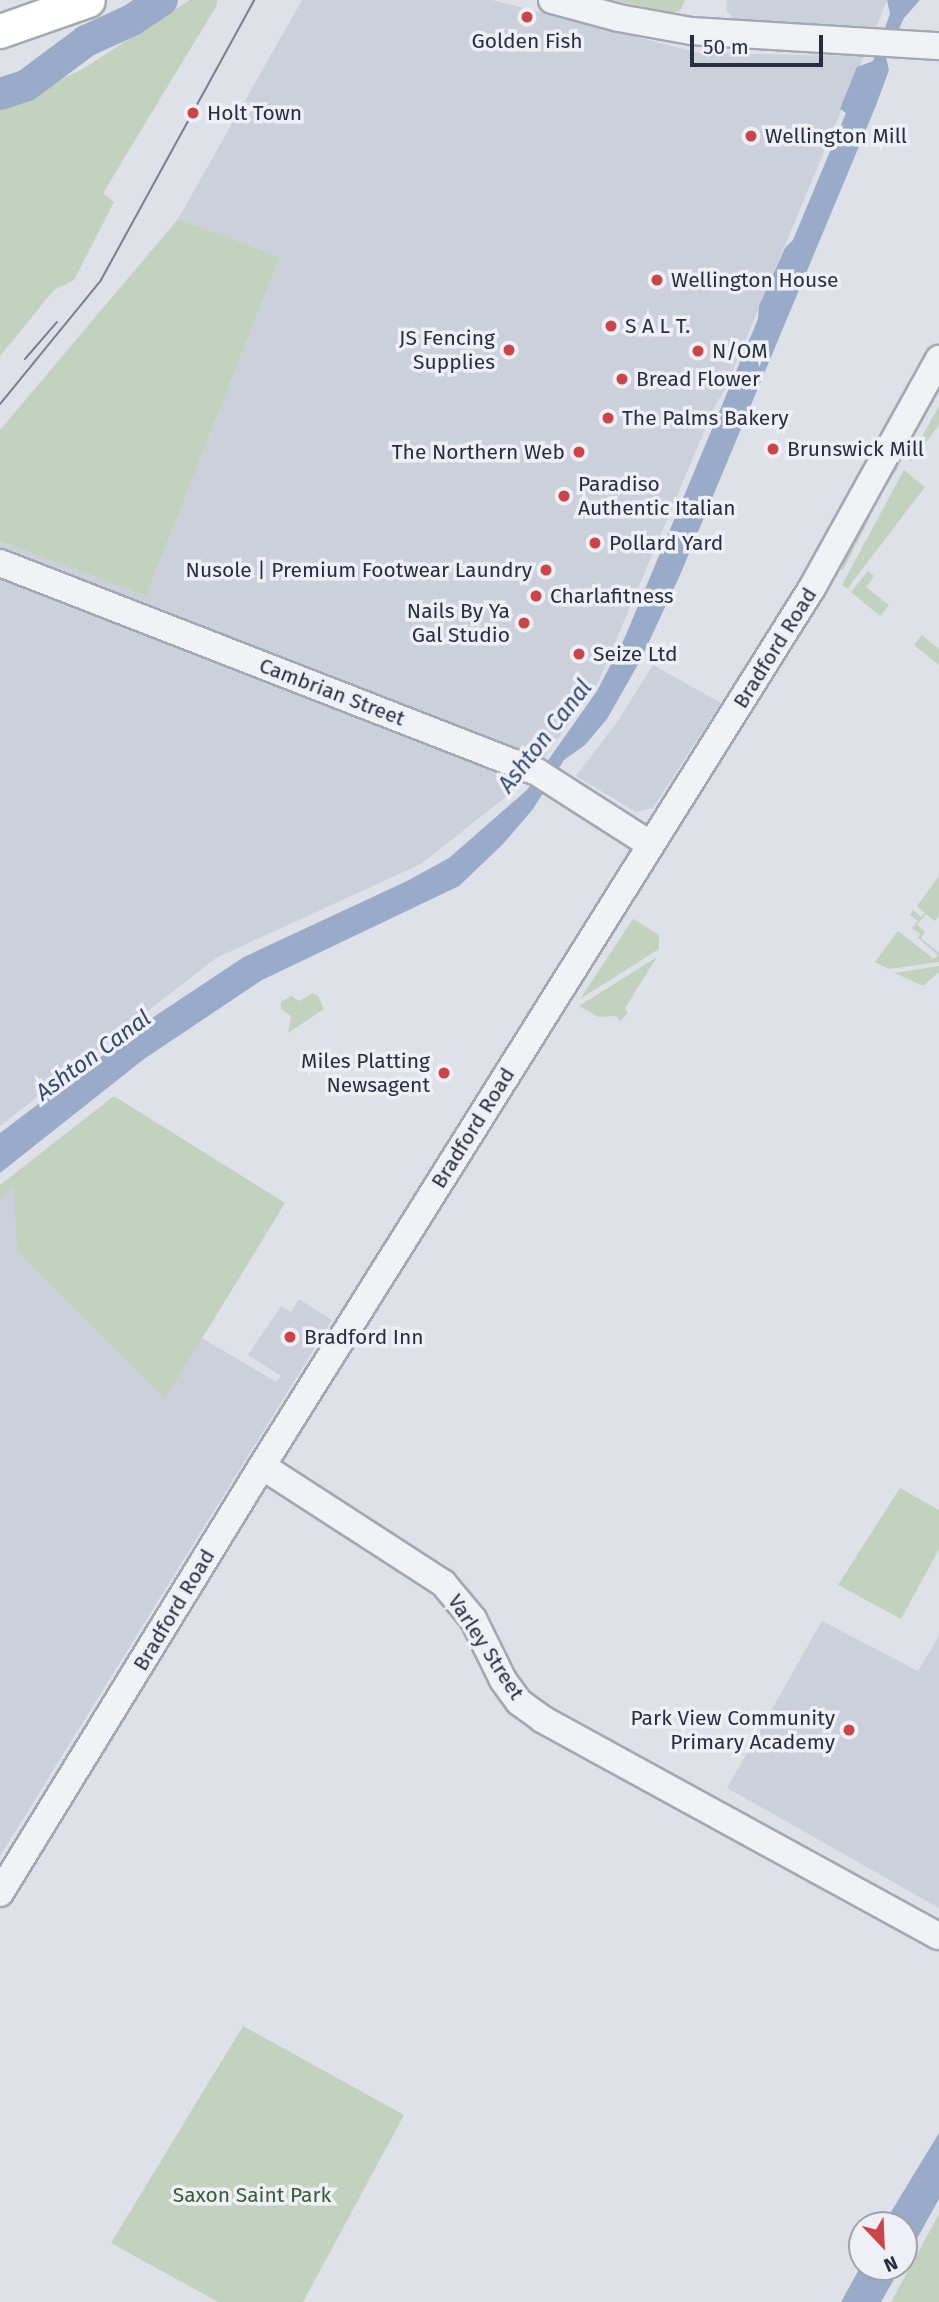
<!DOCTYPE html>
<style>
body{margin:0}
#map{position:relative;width:939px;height:2302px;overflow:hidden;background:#dee1e8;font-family:"Fira Sans",sans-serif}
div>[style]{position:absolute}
.built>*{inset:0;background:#ccd0da}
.green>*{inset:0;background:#c2d2bf;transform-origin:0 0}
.water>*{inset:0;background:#99abc8}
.river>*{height:32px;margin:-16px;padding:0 16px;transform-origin:16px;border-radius:16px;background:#99abc8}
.roads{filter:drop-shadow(2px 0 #a3a8b2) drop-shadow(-2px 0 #a3a8b2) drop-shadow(0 2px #a3a8b2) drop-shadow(0 -2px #a3a8b2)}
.tertiary>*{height:26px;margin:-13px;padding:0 13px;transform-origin:13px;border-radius:13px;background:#f1f2f6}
.primary>*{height:33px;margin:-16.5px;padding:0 16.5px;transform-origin:16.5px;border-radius:16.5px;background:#fff}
.tram>*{height:2px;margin:-1px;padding:0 1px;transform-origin:1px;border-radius:1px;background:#787f91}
.dots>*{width:19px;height:19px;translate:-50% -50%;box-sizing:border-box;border:4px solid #eef0f5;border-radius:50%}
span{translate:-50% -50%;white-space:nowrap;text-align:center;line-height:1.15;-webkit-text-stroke:7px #eef0f5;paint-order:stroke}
.poi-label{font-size:21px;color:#272e3f}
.left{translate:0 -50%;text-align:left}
.right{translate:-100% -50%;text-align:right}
.street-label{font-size:21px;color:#272e3f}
.park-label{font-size:21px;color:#385a35}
.water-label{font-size:23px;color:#324872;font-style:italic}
.north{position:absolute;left:848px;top:2211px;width:70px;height:70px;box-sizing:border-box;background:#eef0f5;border:2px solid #9ea2ac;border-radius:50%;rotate:157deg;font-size:19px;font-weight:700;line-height:28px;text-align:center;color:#272e3f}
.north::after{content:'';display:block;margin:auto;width:24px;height:32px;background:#cd434a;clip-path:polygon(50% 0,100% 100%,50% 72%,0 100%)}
.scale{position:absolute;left:690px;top:35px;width:133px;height:32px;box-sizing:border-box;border:4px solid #272e3f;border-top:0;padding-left:9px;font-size:21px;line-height:24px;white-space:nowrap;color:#272e3f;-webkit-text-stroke:5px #eef0f5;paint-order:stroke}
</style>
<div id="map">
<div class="built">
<div style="clip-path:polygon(302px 0,492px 0,699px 53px,864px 56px,725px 389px,715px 406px,597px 685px,544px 758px,522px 784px,421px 864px,216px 958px,0 1126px,0 541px,146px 596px,280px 257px,178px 219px)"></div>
<div style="clip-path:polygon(727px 0,887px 0,876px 27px,734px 19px,726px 10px)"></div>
<div style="clip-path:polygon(653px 665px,721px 703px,653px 808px,636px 812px,576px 776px,617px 722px)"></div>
<div style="clip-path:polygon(15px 1186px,17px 1252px,165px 1399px,202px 1338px,276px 1382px,281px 1376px,248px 1355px,281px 1306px,291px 1312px,299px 1299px,332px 1320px,0 1856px,0 1200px)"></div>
<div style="clip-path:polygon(822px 1621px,918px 1671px,939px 1636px,939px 1908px,727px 1788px)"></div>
</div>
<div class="green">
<div style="clip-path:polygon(190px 0,217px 0,217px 5px,103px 193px,114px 202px,74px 280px,54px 290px,0 356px,0 108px,81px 70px)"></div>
<div style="clip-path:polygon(613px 0,685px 0,680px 11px,672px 13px)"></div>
<div style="clip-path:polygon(178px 219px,280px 257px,146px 596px,0 541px,0 430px)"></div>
<div style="left:929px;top:398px;width:6px;height:70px;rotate:31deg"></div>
<div style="clip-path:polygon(939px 406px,939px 425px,911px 462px,909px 460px)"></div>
<div style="left:894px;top:465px;width:5px;height:51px;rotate:37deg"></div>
<div style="clip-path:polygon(904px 470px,925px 487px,847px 589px,842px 585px)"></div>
<div style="left:867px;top:514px;width:4px;height:61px;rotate:27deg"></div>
<div style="clip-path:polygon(868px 571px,874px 576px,866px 587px,889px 605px,880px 616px,851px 592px)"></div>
<div style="clip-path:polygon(922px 635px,939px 649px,939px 665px,914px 645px)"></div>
<div style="clip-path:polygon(939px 876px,939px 916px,935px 921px,926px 914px,917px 925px,925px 932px,921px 938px,939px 953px,939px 962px,889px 969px,875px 962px,898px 931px,934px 959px,938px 955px,918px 938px,920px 934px,912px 928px,918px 921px,910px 915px,913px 910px,921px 917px,925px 913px,917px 906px)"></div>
<div style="clip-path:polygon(633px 919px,659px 935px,659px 949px,580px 999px)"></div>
<div style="clip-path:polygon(657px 957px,625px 1008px,628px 1013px,620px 1021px,616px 1016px,599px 1017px,579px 1006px)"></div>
<div style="clip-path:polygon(939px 966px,939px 972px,923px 986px,895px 973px)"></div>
<div style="clip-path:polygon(313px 993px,318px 996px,324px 1009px,288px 1033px,291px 1016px,281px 1009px,281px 1002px,291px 996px,299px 1001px)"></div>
<div style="clip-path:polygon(114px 1096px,285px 1203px,165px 1399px,17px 1252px,14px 1187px,0 1200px,0 1185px)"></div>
<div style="clip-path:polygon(900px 1488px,939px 1510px,939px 1549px,901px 1619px,838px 1585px)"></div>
<div style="clip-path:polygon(243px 2026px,404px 2115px,303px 2302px,218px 2302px,111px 2243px)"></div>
<div style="clip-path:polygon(939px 2214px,939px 2302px,891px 2302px)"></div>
</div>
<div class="water">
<div style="clip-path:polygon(887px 0,920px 0,904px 18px,886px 57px,889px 70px,875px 108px,680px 575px,640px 661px,607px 719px,585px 745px,564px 760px,533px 809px,503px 844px,459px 886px,262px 980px,144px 1059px,0 1173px,0 1133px,155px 1016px,244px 957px,407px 881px,449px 858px,527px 790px,597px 691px,625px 637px,758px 319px,759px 306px,785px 248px,793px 240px,846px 113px,840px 109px,857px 67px,873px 61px,890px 14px)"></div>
<div style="clip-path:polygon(939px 2133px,939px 2199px,904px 2262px,904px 2225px,883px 2225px)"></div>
<div style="clip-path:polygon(862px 2264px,862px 2267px,901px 2267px,881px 2302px,841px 2302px)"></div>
</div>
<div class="river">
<div style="left:0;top:94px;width:28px;rotate:-18deg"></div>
<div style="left:27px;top:85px;width:74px;rotate:-36.7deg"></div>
<div style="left:86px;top:41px;width:51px;rotate:-24.5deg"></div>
<div style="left:132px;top:20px;width:36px;rotate:-34deg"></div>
</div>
<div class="roads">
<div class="tertiary">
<div style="left:552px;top:0;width:69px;rotate:15deg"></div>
<div style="left:619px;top:18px;width:73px;rotate:10.2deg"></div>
<div style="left:691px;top:31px;width:248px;rotate:3.5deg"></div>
<div style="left:0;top:563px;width:576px;rotate:21.27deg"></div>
<div style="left:537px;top:772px;width:135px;rotate:32.6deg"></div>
<div style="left:262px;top:1466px;width:216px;rotate:32.9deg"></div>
<div style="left:443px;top:1583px;width:47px;rotate:50.2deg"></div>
<div style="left:473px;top:1619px;width:68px;rotate:63.8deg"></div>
<div style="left:503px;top:1680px;width:27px;rotate:54deg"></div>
<div style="left:519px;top:1702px;width:29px;rotate:36deg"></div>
<div style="left:542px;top:1719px;width:452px;rotate:28.7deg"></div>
<div style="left:0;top:1893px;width:501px;rotate:-58.47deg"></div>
<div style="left:262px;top:1466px;width:1036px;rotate:-57.94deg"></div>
<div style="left:812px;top:588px;width:262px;rotate:-61deg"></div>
</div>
<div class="primary">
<div style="left:0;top:31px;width:93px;rotate:-19.4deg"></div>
</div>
</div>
<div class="tram">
<div style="left:25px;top:359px;width:49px;rotate:-49.1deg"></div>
<div style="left:0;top:404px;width:160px;rotate:-50.8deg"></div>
<div style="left:101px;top:280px;width:319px;rotate:-61.3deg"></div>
</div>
<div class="dots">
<div style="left:527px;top:17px;background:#cd434a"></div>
<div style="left:193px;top:113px;background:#cd434a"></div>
<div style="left:751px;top:136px;background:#cd434a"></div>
<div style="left:657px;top:280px;background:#cd434a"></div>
<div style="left:611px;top:326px;background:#cd434a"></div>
<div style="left:509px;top:350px;background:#cd434a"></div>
<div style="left:698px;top:351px;background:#cd434a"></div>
<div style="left:622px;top:379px;background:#cd434a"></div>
<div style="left:608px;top:418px;background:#cd434a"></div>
<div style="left:773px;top:449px;background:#cd434a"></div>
<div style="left:579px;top:452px;background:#cd434a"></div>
<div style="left:564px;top:496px;background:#cd434a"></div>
<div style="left:595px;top:543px;background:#cd434a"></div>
<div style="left:546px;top:570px;background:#cd434a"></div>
<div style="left:536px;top:596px;background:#cd434a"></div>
<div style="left:524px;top:623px;background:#cd434a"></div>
<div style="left:579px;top:654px;background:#cd434a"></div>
<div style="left:444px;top:1073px;background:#cd434a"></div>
<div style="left:290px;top:1337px;background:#cd434a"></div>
<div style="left:849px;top:1730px;background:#cd434a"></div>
</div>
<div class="poi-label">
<span style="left:527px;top:41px">Golden Fish</span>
<span class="left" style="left:207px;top:113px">Holt Town</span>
<span class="left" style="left:765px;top:136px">Wellington Mill</span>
<span class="left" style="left:671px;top:280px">Wellington House</span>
<span class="left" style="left:625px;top:326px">S A L T.</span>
<span class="right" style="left:495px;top:350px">JS Fencing<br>Supplies</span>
<span class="left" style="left:712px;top:351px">N/OM</span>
<span class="left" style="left:636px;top:379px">Bread Flower</span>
<span class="left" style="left:622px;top:418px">The Palms Bakery</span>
<span class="left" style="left:787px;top:449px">Brunswick Mill</span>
<span class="right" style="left:565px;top:452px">The Northern Web</span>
<span class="left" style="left:578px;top:496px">Paradiso<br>Authentic Italian</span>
<span class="left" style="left:609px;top:543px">Pollard Yard</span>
<span class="right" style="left:532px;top:570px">Nusole | Premium Footwear Laundry</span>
<span class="left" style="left:550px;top:596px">Charlafitness</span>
<span class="right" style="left:510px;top:623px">Nails By Ya<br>Gal Studio</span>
<span class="left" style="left:593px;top:654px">Seize Ltd</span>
<span class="right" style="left:430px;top:1073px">Miles Platting<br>Newsagent</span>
<span class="left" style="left:304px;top:1337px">Bradford Inn</span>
<span class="right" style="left:835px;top:1730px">Park View Community<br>Primary Academy</span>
</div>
<div class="street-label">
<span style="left:775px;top:648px;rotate:-58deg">Bradford Road</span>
<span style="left:332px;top:692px;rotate:21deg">Cambrian Street</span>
<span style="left:473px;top:1128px;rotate:-58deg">Bradford Road</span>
<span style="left:174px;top:1610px;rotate:-59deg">Bradford Road</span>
<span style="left:486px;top:1647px;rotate:57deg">Varley Street</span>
</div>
<div class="park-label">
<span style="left:252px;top:2195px">Saxon Saint Park</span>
</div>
<div class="water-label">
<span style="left:545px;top:736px;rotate:-52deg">Ashton Canal</span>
<span style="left:93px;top:1055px;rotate:-36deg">Ashton Canal</span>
</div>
<div class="north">N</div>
<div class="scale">50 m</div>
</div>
